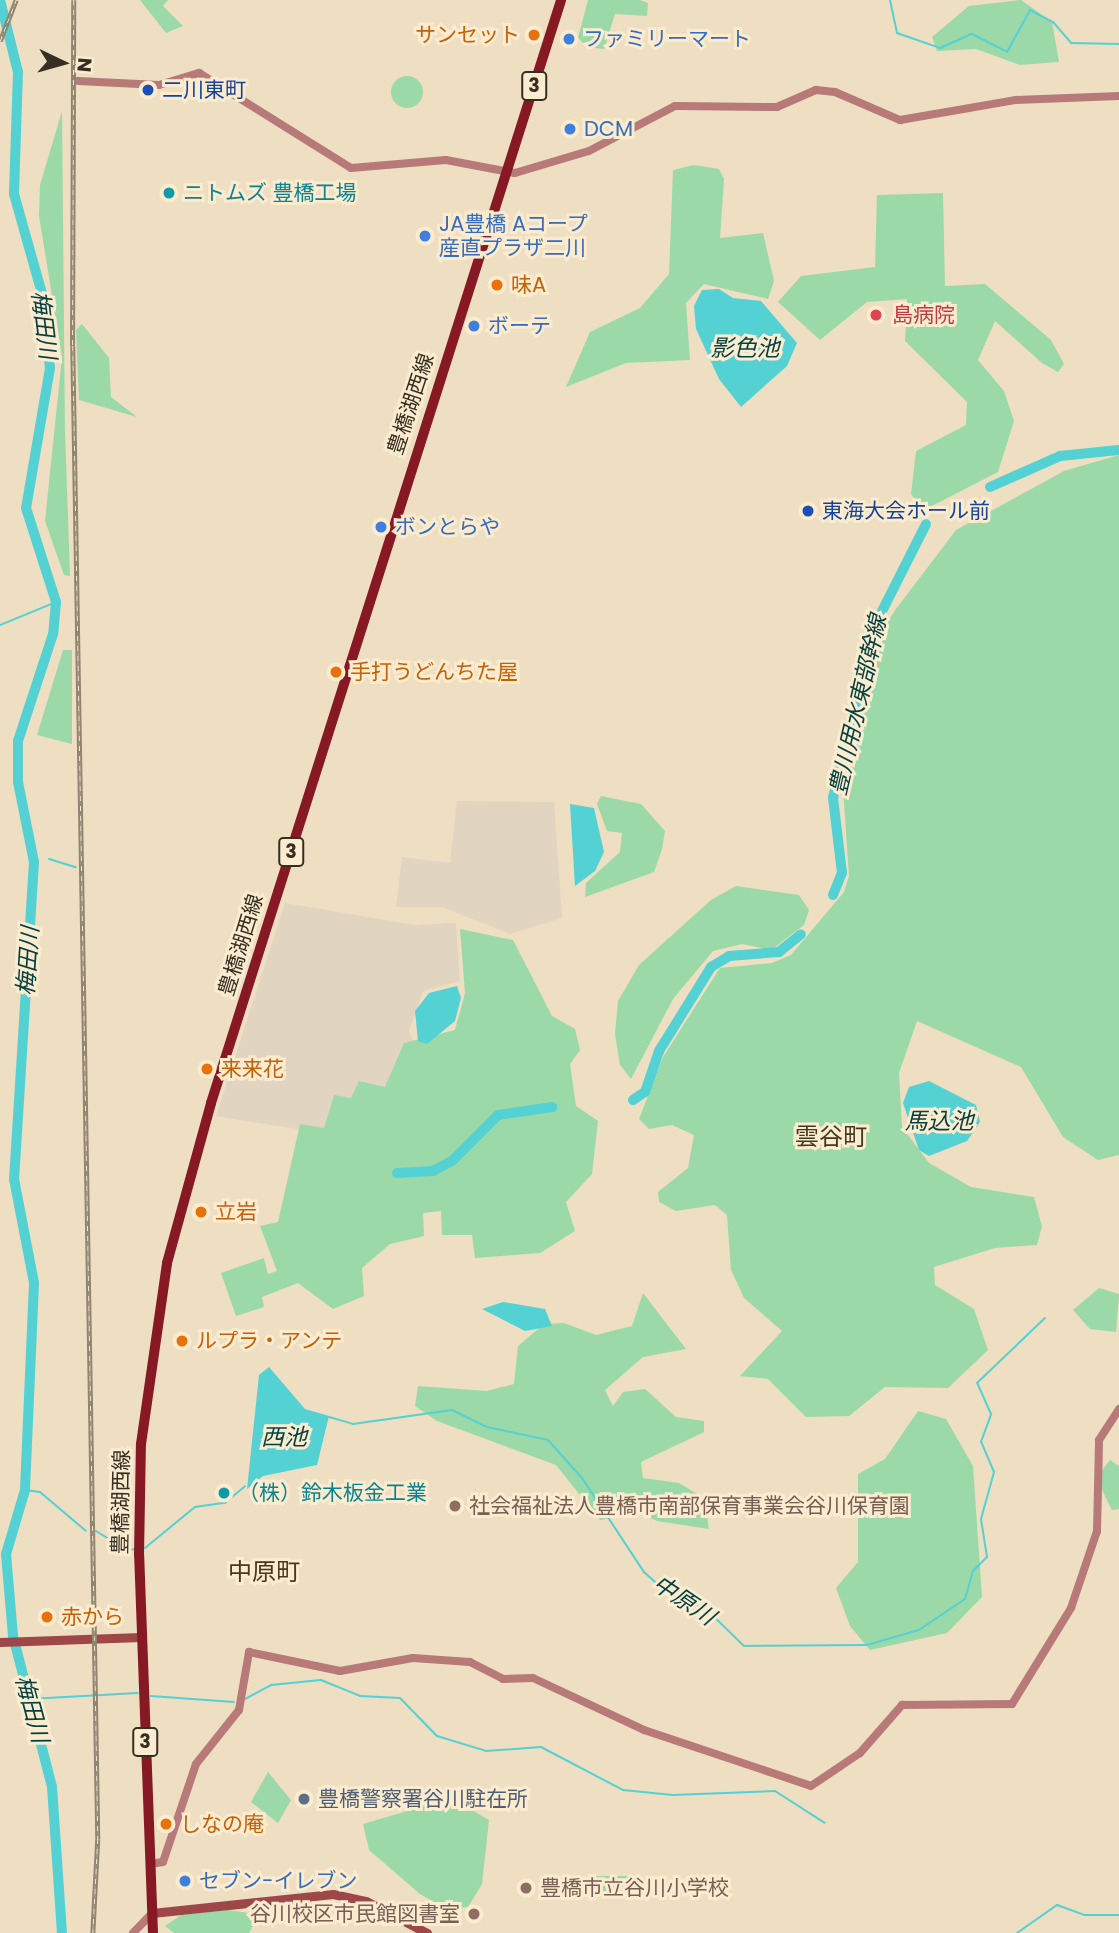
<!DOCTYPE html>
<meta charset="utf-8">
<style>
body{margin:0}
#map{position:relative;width:1119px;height:1933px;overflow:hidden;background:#eedec2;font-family:Poppins,"Noto Sans JP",sans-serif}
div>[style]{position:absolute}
.industrial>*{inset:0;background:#e1d5c1}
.green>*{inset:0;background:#9cd9a8}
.round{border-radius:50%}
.water>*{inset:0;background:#54d1d3}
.stream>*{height:2px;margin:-1px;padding:0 1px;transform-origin:1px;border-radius:1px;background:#54d1d3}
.river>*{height:10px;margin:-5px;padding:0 5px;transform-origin:5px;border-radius:5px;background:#54d1d3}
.tertiary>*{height:8px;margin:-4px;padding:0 4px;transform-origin:4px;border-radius:4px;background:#b77a78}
.secondary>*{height:9px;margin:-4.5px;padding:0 4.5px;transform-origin:4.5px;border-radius:4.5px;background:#9d4748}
.primary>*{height:10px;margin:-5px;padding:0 5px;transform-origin:5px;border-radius:5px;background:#871925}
.rail>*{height:4.5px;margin-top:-2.25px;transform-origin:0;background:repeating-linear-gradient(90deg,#fbebcf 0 5px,#908572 0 10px);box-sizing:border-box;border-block:2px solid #908572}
.dots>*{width:19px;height:19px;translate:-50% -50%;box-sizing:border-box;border:4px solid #fbebcf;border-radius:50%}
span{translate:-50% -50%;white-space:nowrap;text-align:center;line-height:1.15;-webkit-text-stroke:6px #fbebcf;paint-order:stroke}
.shield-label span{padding:2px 5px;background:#fbebcf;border:2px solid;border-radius:5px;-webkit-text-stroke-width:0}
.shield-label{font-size:19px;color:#342e23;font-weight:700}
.food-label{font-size:21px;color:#c56008}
.right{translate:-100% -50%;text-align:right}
.left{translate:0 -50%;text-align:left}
.shop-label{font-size:21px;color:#366cbe}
.transit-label{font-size:21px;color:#164399}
.culture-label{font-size:21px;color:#0d838f}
.health-label{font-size:21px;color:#be3a42}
.street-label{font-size:21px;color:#342e23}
.education-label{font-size:21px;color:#785e54}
.service-label{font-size:21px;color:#4e5e75}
.water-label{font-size:23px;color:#054142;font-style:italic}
.quarter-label{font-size:24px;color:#463921}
.north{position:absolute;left:28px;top:28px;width:70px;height:70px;-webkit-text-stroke:5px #fbebcf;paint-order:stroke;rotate:95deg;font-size:19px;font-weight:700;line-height:28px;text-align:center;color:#342e23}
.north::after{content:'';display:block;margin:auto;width:24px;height:32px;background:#342e23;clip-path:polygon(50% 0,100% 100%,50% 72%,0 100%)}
</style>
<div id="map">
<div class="industrial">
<div style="clip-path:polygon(457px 801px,554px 802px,562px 918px,510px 934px,442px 907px,396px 907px,402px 857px,450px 863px)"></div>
<div style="clip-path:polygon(285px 903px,416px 925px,456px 923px,460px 981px,423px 991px,409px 1031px,419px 1051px,383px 1092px,328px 1134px,216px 1116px)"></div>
</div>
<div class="green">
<div style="clip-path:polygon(140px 0,168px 0,163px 6px,183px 26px,166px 33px)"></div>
<div style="clip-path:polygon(588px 0,640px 0,648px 3px,647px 16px,615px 14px,604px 49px,587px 47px,578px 38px)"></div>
<div style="clip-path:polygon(1021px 0,1052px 22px,1059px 62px,1020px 65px,976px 49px,937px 51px,932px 37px,969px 6px)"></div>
<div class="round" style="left:391px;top:76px;width:32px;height:32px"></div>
<div style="clip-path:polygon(62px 111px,65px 431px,70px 576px,64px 575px,45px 521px,62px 357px,39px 216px,40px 185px)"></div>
<div style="clip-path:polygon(694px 165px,719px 169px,724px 179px,720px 238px,763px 233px,774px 281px,768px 299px,704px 284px,686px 303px,690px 360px,626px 363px,566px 387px,590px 332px,640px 308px,669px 274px,673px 170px)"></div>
<div style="clip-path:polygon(943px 193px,945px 286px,985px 284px,1051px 340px,1064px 364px,1058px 372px,1042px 363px,995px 321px,978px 360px,1004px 391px,1014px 421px,998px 472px,924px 510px,911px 494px,916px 451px,966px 425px,967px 402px,905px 341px,907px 299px,867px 302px,820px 340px,778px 302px,801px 276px,875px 267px,877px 195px)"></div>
<div style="clip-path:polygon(82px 324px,109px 358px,111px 397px,137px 417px,79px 400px,76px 330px)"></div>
<div style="clip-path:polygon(1119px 455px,1119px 1155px,1098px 1160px,1063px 1137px,1021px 1067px,917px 1021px,899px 1073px,902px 1127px,929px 1163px,971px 1187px,1034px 1197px,1042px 1226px,1037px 1245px,995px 1248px,934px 1267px,935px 1285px,974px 1309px,988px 1350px,948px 1388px,885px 1387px,849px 1416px,806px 1417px,768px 1379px,740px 1376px,782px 1331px,744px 1298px,731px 1270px,727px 1215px,715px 1205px,676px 1211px,659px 1202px,658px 1192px,688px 1168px,694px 1135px,672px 1125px,649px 1129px,639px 1119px,663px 1057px,720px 968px,772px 963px,791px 955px,844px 892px,849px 876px,843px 789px,883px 629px,896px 609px,956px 530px,1064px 471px)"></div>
<div style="clip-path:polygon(63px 650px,72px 650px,72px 744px,37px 735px)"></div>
<div style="clip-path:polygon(601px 796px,641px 804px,665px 831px,662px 849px,654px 872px,585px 897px,586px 883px,620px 852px,622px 833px,607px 831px,597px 804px)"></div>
<div style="clip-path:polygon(736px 886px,799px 895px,809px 910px,804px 925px,771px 950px,742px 944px,713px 951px,673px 999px,631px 1079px,620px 1065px,615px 1034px,618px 1001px,639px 965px,711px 900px)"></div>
<div style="clip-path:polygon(460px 929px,513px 940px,552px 1016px,575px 1029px,580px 1050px,570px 1064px,576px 1106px,598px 1121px,592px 1174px,566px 1202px,575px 1231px,540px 1253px,475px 1258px,472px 1235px,442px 1235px,441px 1211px,423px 1213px,424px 1236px,390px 1244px,362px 1268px,364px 1296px,333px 1309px,298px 1283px,262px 1297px,264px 1307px,236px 1316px,221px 1273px,264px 1258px,268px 1274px,277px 1271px,260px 1226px,278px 1222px,300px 1124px,324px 1128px,334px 1095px,351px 1098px,359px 1081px,385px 1087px,404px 1043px,455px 1030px,465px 993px)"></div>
<div style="clip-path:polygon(1099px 1288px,1119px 1294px,1116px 1332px,1090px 1329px,1073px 1310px)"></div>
<div style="clip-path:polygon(643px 1293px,686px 1349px,643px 1357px,605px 1390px,613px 1406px,623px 1392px,645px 1389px,676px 1417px,704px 1421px,704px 1432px,641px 1462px,643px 1478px,679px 1483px,704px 1498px,709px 1529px,657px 1521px,620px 1505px,617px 1517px,600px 1520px,556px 1465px,437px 1421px,415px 1406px,418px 1386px,487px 1391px,514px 1384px,518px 1346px,544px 1324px,564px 1323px,596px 1335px,632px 1326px)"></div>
<div style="clip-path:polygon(918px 1411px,946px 1419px,973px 1466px,982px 1597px,947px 1633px,870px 1650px,850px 1626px,836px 1588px,858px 1562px,858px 1474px,885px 1459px)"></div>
<div style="clip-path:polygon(1110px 1460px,1119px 1466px,1119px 1509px,1112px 1510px,1096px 1478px)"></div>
<div style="clip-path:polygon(268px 1772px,291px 1800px,278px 1823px,251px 1802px)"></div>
<div style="clip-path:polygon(431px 1804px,470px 1809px,489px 1820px,482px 1884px,468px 1907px,446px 1909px,420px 1894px,369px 1850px,363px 1824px)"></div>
<div style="clip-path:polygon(589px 1876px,628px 1876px,643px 1879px,627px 1897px,587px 1891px)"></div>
<div style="clip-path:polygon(229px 1910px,248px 1913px,254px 1924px,249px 1933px,174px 1933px,165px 1926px,181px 1915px)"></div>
</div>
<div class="water">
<div style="clip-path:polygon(719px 289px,733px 298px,761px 301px,797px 343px,787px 366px,741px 407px,719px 379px,696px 329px,694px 306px,702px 290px)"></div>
<div style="clip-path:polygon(570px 804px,594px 808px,604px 852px,595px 871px,575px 886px)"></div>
<div style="clip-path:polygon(457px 986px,461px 998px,455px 1021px,427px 1044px,418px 1041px,415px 1011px,429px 993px)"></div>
<div style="clip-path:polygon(929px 1081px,976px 1105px,980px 1122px,967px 1141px,929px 1156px,919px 1150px,903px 1103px,909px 1087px)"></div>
<div style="clip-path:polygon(503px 1302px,545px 1309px,552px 1326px,525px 1331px,482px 1309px)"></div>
<div style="clip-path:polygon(269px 1367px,305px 1409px,329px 1416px,317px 1465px,263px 1476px,247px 1489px,259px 1375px)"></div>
</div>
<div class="stream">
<div style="left:890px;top:0;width:34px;rotate:78deg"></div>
<div style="left:897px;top:33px;width:46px;rotate:19.2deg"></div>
<div style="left:940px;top:48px;width:35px;rotate:-24deg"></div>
<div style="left:972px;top:34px;width:39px;rotate:27deg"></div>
<div style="left:1007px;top:52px;width:48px;rotate:-61.3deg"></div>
<div style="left:1030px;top:10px;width:26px;rotate:28deg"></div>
<div style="left:1053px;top:22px;width:28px;rotate:49deg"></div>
<div style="left:1071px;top:43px;width:48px;rotate:1.2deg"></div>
<div style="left:0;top:625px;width:61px;rotate:-22.3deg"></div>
<div style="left:49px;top:859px;width:28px;rotate:17deg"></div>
<div style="left:329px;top:1417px;width:25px;rotate:16deg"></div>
<div style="left:353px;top:1424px;width:100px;rotate:-8deg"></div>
<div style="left:452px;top:1410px;width:39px;rotate:26deg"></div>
<div style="left:487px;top:1427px;width:62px;rotate:12deg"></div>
<div style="left:548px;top:1440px;width:51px;rotate:48.2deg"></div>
<div style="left:582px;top:1478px;width:113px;rotate:56.6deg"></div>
<div style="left:644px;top:1572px;width:30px;rotate:42deg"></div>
<div style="left:666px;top:1592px;width:43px;rotate:23deg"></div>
<div style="left:706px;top:1609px;width:53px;rotate:44.2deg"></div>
<div style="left:744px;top:1646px;width:123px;rotate:-0.5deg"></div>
<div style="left:867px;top:1645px;width:54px;rotate:-16.1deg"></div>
<div style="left:919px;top:1630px;width:55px;rotate:-34deg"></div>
<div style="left:965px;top:1599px;width:29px;rotate:-74deg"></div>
<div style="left:973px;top:1571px;width:20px;rotate:-45deg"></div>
<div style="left:987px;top:1557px;width:38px;rotate:-99deg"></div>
<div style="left:981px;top:1519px;width:49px;rotate:-74.5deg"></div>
<div style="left:994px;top:1472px;width:33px;rotate:-113deg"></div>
<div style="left:981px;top:1442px;width:30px;rotate:-70deg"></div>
<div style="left:991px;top:1414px;width:34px;rotate:-114deg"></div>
<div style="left:977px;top:1383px;width:94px;rotate:-43.7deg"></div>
<div style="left:25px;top:1490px;width:15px;rotate:8deg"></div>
<div style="left:40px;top:1492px;width:60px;rotate:40.3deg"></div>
<div style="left:96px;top:1531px;width:36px;rotate:32deg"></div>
<div style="left:126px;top:1550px;width:10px;rotate:-6deg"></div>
<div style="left:145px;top:1548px;width:65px;rotate:-39.4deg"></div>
<div style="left:195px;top:1507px;width:30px;rotate:-8deg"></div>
<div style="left:225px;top:1503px;width:26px;rotate:-40deg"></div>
<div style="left:151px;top:1696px;width:83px;rotate:4.1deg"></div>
<div style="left:29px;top:1699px;width:109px;rotate:-3.2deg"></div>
<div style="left:245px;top:1699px;width:30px;rotate:-28deg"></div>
<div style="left:271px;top:1685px;width:50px;rotate:-5.7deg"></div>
<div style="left:321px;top:1680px;width:42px;rotate:22.3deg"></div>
<div style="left:360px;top:1696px;width:40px;rotate:2.9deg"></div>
<div style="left:400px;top:1698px;width:53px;rotate:45.8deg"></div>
<div style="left:437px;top:1736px;width:51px;rotate:17deg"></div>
<div style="left:486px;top:1751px;width:55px;rotate:-4.2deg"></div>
<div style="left:541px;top:1747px;width:93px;rotate:27.7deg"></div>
<div style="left:623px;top:1790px;width:50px;rotate:5.7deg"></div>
<div style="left:673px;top:1795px;width:102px;rotate:-2.2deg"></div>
<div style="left:775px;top:1791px;width:59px;rotate:32.6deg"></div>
<div style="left:1017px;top:1933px;width:49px;rotate:-35deg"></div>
<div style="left:1057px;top:1905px;width:29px;rotate:20deg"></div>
<div style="left:1084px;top:1915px;width:35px"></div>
</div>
<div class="river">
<div style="left:0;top:0;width:74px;rotate:76deg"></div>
<div style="left:18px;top:72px;width:122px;rotate:91.9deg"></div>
<div style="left:14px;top:194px;width:107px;rotate:74.3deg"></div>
<div style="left:43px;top:297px;width:71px;rotate:84.4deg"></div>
<div style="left:50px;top:368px;width:142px;rotate:99.7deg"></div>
<div style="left:26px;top:508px;width:99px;rotate:72.3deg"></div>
<div style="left:56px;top:602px;width:32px;rotate:95deg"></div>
<div style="left:53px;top:634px;width:113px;rotate:108.1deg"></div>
<div style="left:18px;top:741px;width:41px;rotate:90deg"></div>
<div style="left:18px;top:782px;width:82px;rotate:78.7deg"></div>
<div style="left:34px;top:862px;width:318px;rotate:93.6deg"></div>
<div style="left:14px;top:1179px;width:106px;rotate:79.1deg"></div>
<div style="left:34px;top:1283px;width:207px;rotate:92.5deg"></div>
<div style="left:25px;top:1490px;width:67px;rotate:106.5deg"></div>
<div style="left:6px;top:1554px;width:82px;rotate:85.1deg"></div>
<div style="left:13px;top:1636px;width:156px;rotate:75.5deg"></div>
<div style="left:52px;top:1787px;width:146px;rotate:86.1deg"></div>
<div style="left:990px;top:487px;width:77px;rotate:-23.9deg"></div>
<div style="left:1060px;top:456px;width:59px;rotate:-5.8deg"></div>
<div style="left:833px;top:895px;width:24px;rotate:-68deg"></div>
<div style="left:842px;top:873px;width:76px;rotate:-96.8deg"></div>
<div style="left:833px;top:798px;width:178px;rotate:-76.4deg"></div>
<div style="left:875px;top:625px;width:113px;rotate:-63.2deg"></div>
<div style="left:633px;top:1100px;width:14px;rotate:-34deg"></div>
<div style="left:645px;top:1092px;width:43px;rotate:-71.1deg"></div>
<div style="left:659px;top:1051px;width:99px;rotate:-58.2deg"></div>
<div style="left:711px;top:967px;width:21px;rotate:-31deg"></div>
<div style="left:729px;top:956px;width:50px;rotate:-4.6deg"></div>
<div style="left:779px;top:952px;width:28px;rotate:-39deg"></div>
<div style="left:397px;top:1173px;width:36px;rotate:-3deg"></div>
<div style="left:433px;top:1171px;width:21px;rotate:-28deg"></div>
<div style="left:452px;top:1161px;width:65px;rotate:-45deg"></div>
<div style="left:498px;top:1115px;width:55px;rotate:-8.4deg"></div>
</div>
<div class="tertiary">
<div style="left:78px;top:81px;width:81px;rotate:2.8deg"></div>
<div style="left:159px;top:85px;width:42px;rotate:-16.7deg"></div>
<div style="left:199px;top:73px;width:179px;rotate:32deg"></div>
<div style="left:351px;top:168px;width:95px;rotate:-4.8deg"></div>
<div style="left:446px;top:160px;width:70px;rotate:10.7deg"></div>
<div style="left:515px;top:173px;width:77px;rotate:-16.6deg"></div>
<div style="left:589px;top:151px;width:97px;rotate:-27.6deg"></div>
<div style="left:675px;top:106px;width:102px;rotate:0.6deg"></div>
<div style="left:777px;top:107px;width:43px;rotate:-23.6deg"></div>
<div style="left:816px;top:90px;width:19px;rotate:6deg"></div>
<div style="left:835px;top:92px;width:71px;rotate:23.3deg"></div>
<div style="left:900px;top:120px;width:118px;rotate:-9.8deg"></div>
<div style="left:1016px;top:100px;width:103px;rotate:-2.2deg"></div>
<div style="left:150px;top:1864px;width:13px;rotate:-9deg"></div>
<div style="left:163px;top:1862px;width:103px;rotate:-71.4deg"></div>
<div style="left:196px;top:1764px;width:69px;rotate:-51.5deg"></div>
<div style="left:239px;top:1710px;width:59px;rotate:-80.2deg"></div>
<div style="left:249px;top:1652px;width:93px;rotate:11.8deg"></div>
<div style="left:340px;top:1671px;width:74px;rotate:-10.1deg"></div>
<div style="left:413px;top:1658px;width:57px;rotate:4deg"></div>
<div style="left:470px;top:1662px;width:37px;rotate:27deg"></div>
<div style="left:503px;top:1679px;width:30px;rotate:-2deg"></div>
<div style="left:533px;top:1678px;width:123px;rotate:25.1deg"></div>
<div style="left:644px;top:1730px;width:176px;rotate:18.5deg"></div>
<div style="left:811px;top:1786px;width:59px;rotate:-34deg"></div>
<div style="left:860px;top:1753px;width:64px;rotate:-48.8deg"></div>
<div style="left:902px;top:1705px;width:110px;rotate:-0.5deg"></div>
<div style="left:1012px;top:1704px;width:113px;rotate:-58.4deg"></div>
<div style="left:1071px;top:1608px;width:81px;rotate:-71.3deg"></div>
<div style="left:1097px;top:1531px;width:91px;rotate:-88.7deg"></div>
<div style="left:1099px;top:1440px;width:37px;rotate:-57deg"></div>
<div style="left:133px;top:1933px;width:28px;rotate:-46deg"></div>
</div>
<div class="secondary">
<div style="left:0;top:1642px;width:141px;rotate:-2deg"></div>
<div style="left:152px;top:1913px;width:182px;rotate:-6deg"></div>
<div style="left:333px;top:1894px;width:34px;rotate:12deg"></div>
<div style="left:366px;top:1901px;width:69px;rotate:27.7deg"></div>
</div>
<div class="primary">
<div style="left:153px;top:1933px;width:378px;rotate:-92.1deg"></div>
<div style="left:139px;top:1555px;width:111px;rotate:-89deg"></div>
<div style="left:141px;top:1444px;width:183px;rotate:-81.8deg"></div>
<div style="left:167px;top:1263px;width:166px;rotate:-74.6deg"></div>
<div style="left:211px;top:1103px;width:1157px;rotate:-72.39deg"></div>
</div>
<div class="rail">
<div style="left:74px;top:0;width:346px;rotate:90.2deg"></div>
<div style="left:73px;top:346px;width:1493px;rotate:89.04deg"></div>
<div style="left:98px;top:1839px;width:94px;rotate:93deg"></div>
<div style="left:0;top:41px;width:44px;rotate:-68.7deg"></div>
</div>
<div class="dots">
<div style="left:534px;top:35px;background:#e8710a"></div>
<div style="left:569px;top:39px;background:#3f7fe0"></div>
<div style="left:148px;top:90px;background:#1a4fb4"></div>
<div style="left:570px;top:129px;background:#3f7fe0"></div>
<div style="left:169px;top:193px;background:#0f9aa8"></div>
<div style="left:425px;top:236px;background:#3f7fe0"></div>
<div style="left:497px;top:285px;background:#e8710a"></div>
<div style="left:876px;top:315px;background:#e0444e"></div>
<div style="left:474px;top:326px;background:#3f7fe0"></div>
<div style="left:808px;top:511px;background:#1a4fb4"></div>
<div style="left:381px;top:527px;background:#3f7fe0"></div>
<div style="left:336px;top:672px;background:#e8710a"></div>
<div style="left:207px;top:1069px;background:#e8710a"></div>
<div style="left:201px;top:1212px;background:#e8710a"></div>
<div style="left:182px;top:1341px;background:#e8710a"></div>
<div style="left:224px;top:1493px;background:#0f9aa8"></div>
<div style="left:455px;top:1506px;background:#8d6e63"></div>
<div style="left:47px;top:1617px;background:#e8710a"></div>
<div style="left:304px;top:1799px;background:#5c6f8a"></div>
<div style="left:166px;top:1824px;background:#e8710a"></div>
<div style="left:185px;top:1881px;background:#3f7fe0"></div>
<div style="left:526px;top:1888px;background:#8d6e63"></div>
<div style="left:474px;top:1914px;background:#8d6e63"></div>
</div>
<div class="shield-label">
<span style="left:534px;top:86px">3</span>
<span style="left:291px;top:852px">3</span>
<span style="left:145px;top:1742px">3</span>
</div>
<div class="food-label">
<span class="right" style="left:520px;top:35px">サンセット</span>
<span class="left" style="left:511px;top:285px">味A</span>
<span class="left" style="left:350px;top:672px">手打うどんちた屋</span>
<span class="left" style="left:221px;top:1069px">来来花</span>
<span class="left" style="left:215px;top:1212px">立岩</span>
<span class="left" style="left:196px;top:1341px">ルプラ・アンテ</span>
<span class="left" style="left:61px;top:1617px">赤から</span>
<span class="left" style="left:180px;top:1824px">しなの庵</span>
</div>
<div class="shop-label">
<span class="left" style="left:583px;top:39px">ファミリーマート</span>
<span class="left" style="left:584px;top:129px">DCM</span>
<span class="left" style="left:439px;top:236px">JA豊橋 Aコープ<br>産直プラザ二川</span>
<span class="left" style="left:488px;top:326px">ボーテ</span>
<span class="left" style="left:395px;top:527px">ボンとらや</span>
<span class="left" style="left:199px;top:1881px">セブン-イレブン</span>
</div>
<div class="transit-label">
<span class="left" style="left:162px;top:90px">二川東町</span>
<span class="left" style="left:822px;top:511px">東海大会ホール前</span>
</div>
<div class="culture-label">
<span class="left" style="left:183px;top:193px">ニトムズ 豊橋工場</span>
<span class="left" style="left:238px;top:1493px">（株）鈴木板金工業</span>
</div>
<div class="health-label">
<span class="left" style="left:892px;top:315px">島病院</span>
</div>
<div class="street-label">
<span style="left:411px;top:404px;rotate:-72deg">豊橋湖西線</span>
<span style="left:241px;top:945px;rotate:-73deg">豊橋湖西線</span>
<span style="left:121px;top:1502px;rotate:-89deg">豊橋湖西線</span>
</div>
<div class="education-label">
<span class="left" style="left:469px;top:1506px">社会福祉法人豊橋市南部保育事業会谷川保育園</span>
<span class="left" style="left:540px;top:1888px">豊橋市立谷川小学校</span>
<span class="right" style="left:460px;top:1914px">谷川校区市民館図書室</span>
</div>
<div class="service-label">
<span class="left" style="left:318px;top:1799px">豊橋警察署谷川駐在所</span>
</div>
<div class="water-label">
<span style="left:44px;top:325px;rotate:83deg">梅田川</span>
<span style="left:745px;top:348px">影色池</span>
<span style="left:858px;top:705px;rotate:-77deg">豊川用水東部幹線</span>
<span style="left:28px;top:961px;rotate:-86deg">梅田川</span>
<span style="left:939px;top:1121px">馬込池</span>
<span style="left:284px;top:1437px">西池</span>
<span style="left:684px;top:1600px;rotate:34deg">中原川</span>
<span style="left:32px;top:1709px;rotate:75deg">梅田川</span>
</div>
<div class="quarter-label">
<span style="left:831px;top:1137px">雲谷町</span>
<span style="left:264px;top:1572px">中原町</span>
</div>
<div class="north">N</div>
</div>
